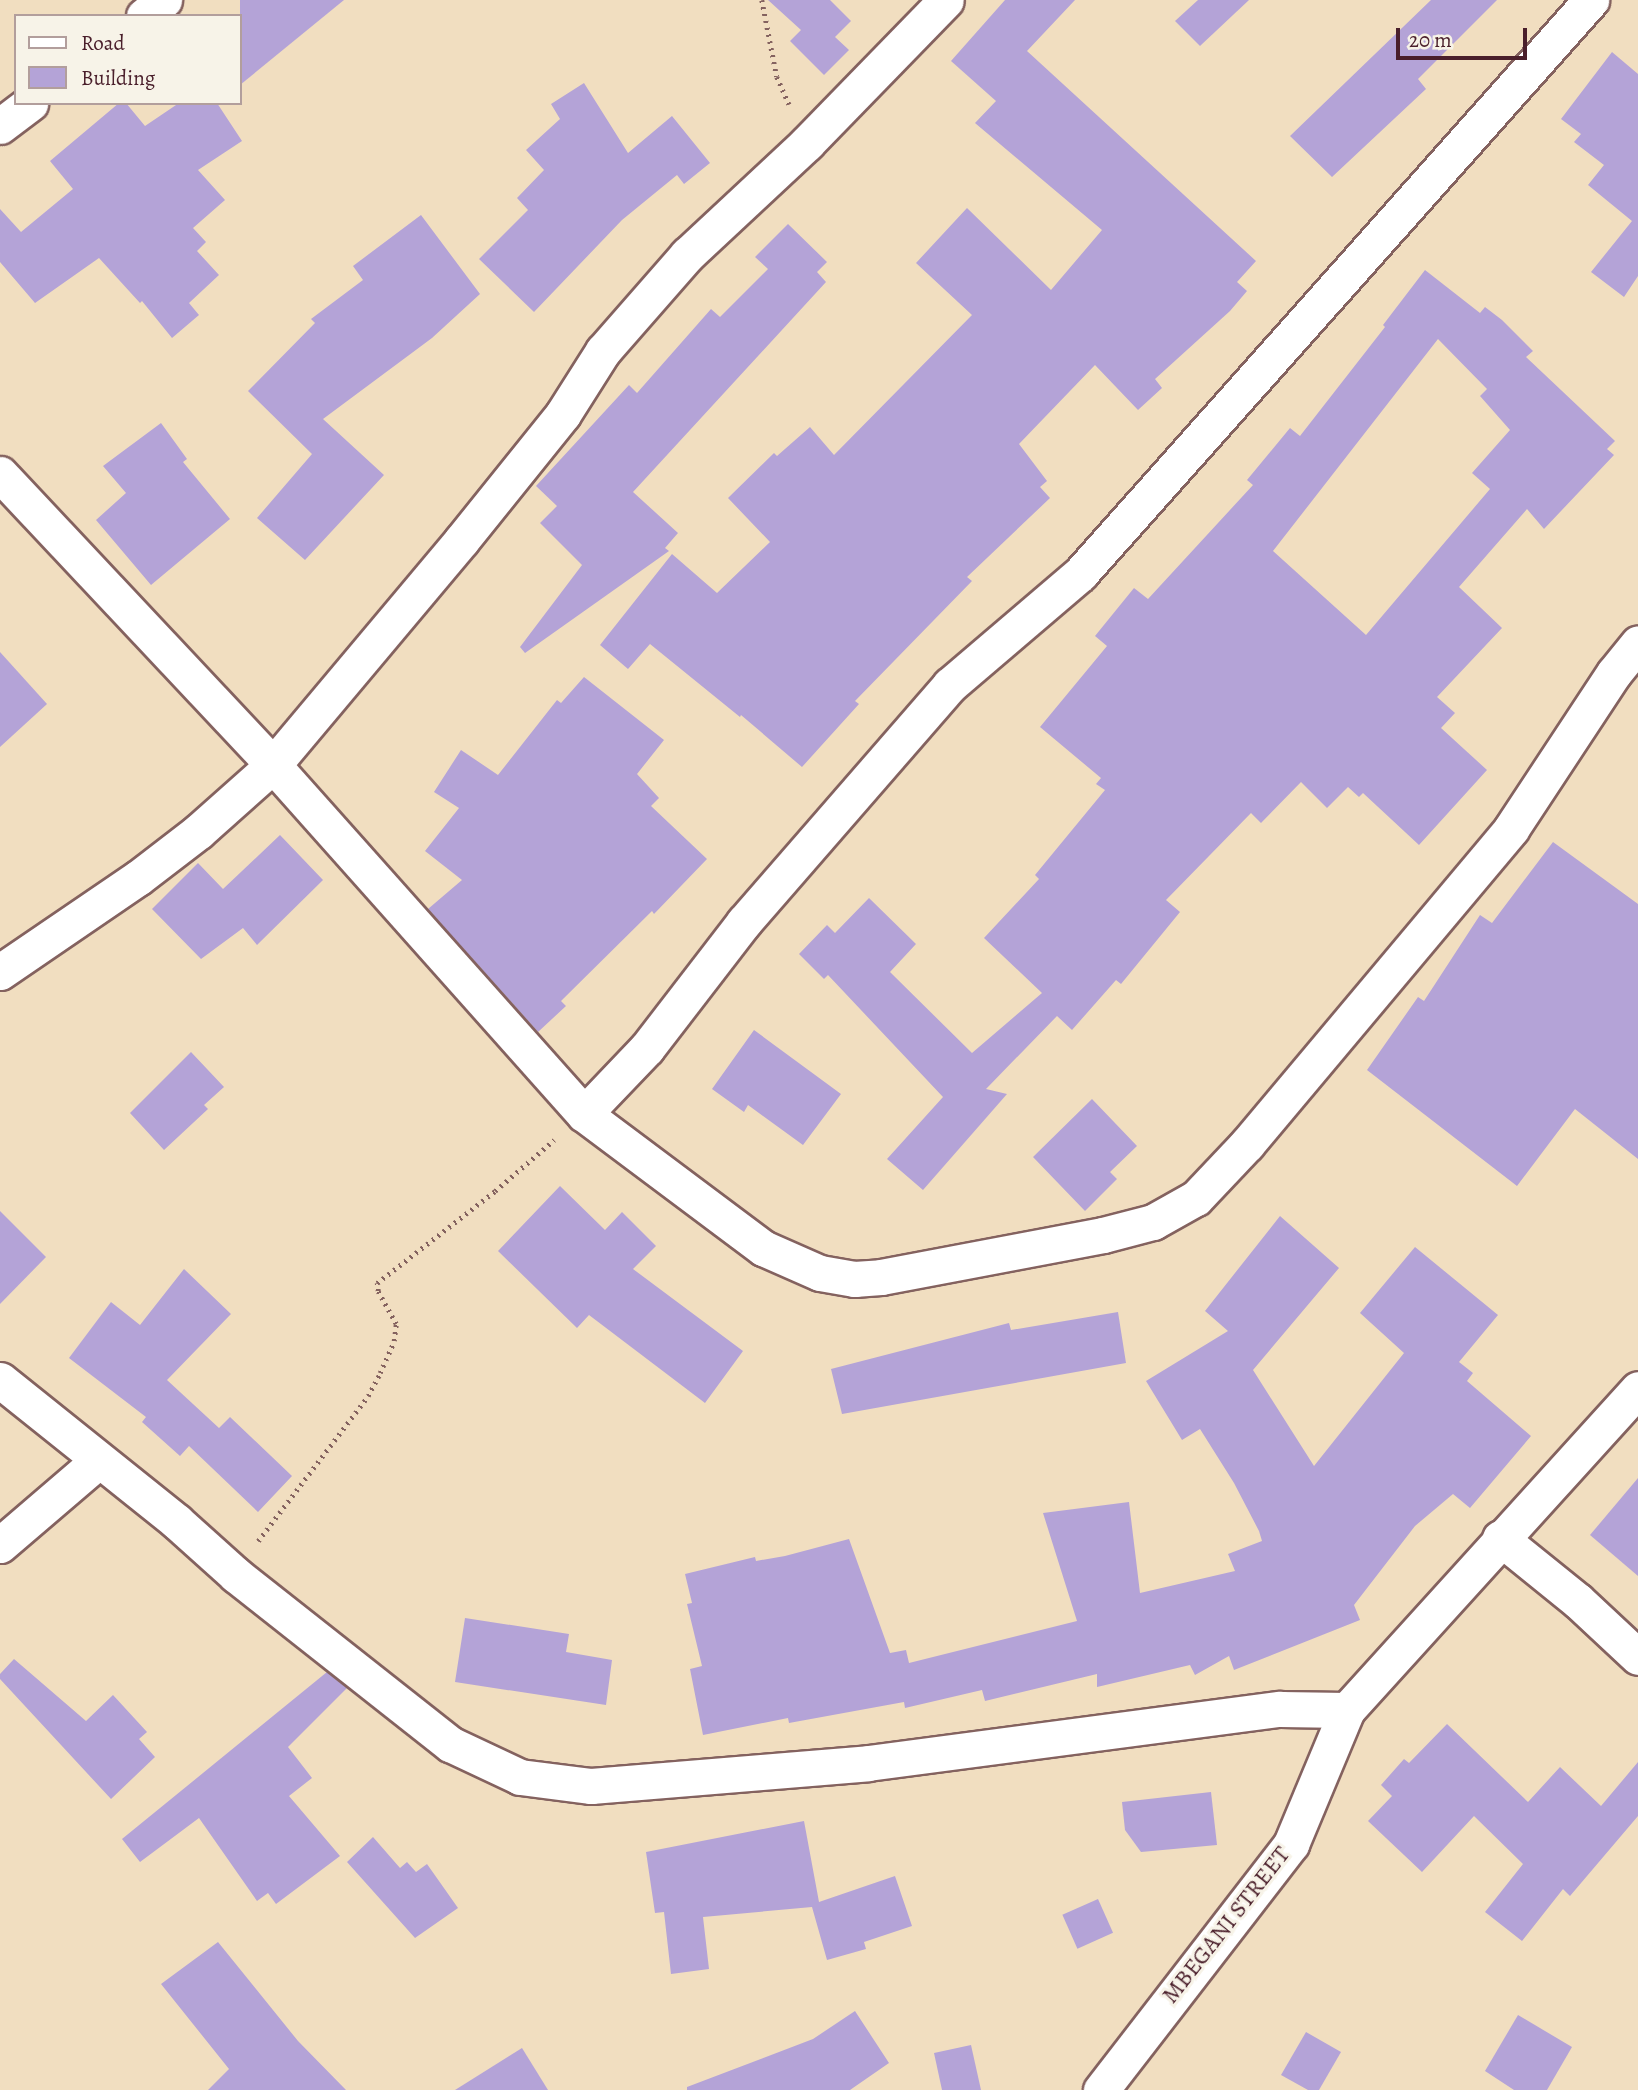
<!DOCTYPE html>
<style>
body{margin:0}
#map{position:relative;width:1638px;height:2090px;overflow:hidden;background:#f1dec0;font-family:Alegreya,serif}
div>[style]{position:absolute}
.building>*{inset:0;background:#b4a3d7;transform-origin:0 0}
.path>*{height:4.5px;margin-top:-2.25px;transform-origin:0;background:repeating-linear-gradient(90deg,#84625f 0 2px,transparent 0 7px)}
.roads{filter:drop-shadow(2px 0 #84625f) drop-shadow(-2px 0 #84625f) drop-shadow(0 2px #84625f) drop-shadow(0 -2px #84625f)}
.street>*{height:35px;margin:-17.5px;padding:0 17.5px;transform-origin:17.5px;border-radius:17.5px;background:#fff}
span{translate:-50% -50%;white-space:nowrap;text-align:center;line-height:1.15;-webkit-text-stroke:6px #f7f3e8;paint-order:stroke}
.street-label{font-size:24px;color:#4a1f2b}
.legend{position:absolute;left:14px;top:14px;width:228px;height:91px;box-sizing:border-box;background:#f7f3e8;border:2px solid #b29e9c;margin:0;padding:9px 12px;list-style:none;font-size:21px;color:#4a1f2b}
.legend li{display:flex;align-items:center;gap:14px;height:35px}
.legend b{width:35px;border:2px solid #b29e9c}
.scale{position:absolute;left:1396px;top:28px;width:131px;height:32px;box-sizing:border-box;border:4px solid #4a1f2b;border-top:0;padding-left:9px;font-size:21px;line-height:24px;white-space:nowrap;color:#4a1f2b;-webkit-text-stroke:5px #f7f3e8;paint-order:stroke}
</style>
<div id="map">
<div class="building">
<div style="clip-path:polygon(240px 0,344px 0,240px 85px)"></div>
<div style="clip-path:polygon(768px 0,830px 0,851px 21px,835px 37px,849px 50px,824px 75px,790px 41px,801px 30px)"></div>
<div style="clip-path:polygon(1005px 0,1075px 0,1027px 51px,1256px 261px,1237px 282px,1247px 291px,1230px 311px,1155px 379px,1162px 388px,1138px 410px,1095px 365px,1019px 444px,1047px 481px,1040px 487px,1050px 498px,967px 577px,972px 581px,855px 701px,859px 704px,802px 767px,741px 715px,740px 717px,650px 644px,628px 669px,600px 645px,672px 554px,717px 593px,770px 542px,728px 498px,774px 453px,777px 456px,810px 427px,834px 455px,972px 315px,916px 263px,967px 208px,1051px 290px,1102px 230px,975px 123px,996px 101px,951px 61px)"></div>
<div style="clip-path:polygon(1198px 0,1249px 0,1200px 46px,1175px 21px)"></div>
<div style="clip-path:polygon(1431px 0,1497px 0,1418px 79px,1426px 89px,1332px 177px,1290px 136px)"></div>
<div style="clip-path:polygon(1612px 52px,1638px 74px,1638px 276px,1624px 297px,1591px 272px,1632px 221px,1588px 185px,1604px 165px,1574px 142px,1581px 134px,1561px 119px)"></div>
<div style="clip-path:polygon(584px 83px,628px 153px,672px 116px,710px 163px,684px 184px,677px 175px,622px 220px,534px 312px,479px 259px,528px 210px,517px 198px,544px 170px,526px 150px,560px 119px,551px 104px)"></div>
<div style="clip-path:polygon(119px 103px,126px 103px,145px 126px,179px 103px,217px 103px,242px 141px,198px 170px,225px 200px,193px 228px,206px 242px,197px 251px,219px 275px,189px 303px,199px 315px,172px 338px,142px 301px,140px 303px,99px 258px,35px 303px,0 262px,0 209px,21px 232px,73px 189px,50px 161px)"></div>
<div style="clip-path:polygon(421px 215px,480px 294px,432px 338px,323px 419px,384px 475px,305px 560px,257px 518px,312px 454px,248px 391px,315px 323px,311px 319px,363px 280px,353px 266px)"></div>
<div style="clip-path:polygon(788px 224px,827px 262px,817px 272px,826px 282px,633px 492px,678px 533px,665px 548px,669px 551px,525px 653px,520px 647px,582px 565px,540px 523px,557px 506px,536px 486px,629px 385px,637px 393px,711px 309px,720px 317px,768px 269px,755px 257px)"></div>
<div style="clip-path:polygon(evenodd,1425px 270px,1480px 313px,1485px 307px,1502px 320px,1533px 351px,1526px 357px,1615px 441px,1607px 449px,1614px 455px,1544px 529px,1527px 509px,1459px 587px,1502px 628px,1437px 697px,1455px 713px,1441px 728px,1487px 770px,1419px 845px,1363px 793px,1359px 797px,1348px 787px,1327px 808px,1301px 782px,1261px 823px,1251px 813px,1166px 900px,1180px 912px,1121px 984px,1116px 980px,1072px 1030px,1057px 1016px,986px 1089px,1007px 1094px,923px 1190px,887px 1159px,943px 1097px,828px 975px,824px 979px,799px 954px,827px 925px,835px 933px,869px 898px,916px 944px,890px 972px,972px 1053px,1042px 993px,984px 938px,1039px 879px,1035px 875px,1105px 790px,1096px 784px,1101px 778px,1040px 727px,1107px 646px,1095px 636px,1134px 588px,1148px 599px,1253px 485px,1247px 480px,1290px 428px,1300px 436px,1385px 327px,1383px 325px,1425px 270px,1438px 339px,1487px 389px,1480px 396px,1510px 430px,1472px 473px,1490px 489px,1366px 635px,1273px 551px,1438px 339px)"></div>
<div style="clip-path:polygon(161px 423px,187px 459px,183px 462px,230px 519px,151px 585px,96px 520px,126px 493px,103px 466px)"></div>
<div style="clip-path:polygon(0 652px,47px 704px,0 747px)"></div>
<div style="clip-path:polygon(584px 677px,664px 740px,637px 774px,659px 798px,651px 806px,707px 859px,654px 914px,652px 911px,561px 1001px,566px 1006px,538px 1032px,428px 909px,462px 880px,425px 851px,459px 808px,434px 792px,461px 750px,498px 775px,557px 700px,561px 703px)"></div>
<div style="clip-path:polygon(280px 835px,323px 880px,257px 945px,243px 928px,201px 959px,152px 909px,198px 863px,223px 889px)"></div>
<div style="clip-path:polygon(1553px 842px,1638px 904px,1638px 1159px,1575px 1109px,1517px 1186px,1367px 1070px,1418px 997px,1424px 1001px,1480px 915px,1492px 923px)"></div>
<div style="clip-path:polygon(754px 1030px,841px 1094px,803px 1145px,748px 1105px,744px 1112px,712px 1089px)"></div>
<div style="clip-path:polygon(191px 1052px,224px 1087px,204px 1105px,208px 1109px,164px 1150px,130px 1113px)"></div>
<div style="clip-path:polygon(1092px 1099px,1137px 1146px,1110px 1172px,1117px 1179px,1085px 1211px,1033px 1157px)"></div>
<div style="clip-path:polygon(560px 1186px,605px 1230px,622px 1212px,656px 1246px,633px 1269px,743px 1351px,705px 1403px,589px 1315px,577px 1328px,498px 1251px)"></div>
<div style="clip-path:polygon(0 1211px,46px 1257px,0 1304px)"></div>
<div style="clip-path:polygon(1280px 1216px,1339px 1268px,1253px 1370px,1314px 1466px,1404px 1353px,1360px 1313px,1415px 1247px,1498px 1315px,1459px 1362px,1473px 1373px,1467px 1381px,1531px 1436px,1470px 1508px,1453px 1494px,1415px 1526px,1354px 1605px,1360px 1620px,1234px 1670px,1229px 1656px,1195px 1675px,1190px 1665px,1097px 1687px,1097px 1674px,985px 1701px,982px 1690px,905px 1708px,904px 1702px,789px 1723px,788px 1718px,703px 1735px,690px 1669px,702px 1666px,687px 1604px,692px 1603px,685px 1574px,755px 1557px,756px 1561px,785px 1556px,849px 1539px,890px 1653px,906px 1650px,909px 1663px,1077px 1621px,1043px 1513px,1129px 1502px,1140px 1593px,1235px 1571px,1228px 1554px,1262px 1541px,1259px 1531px,1234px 1483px,1200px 1429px,1182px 1440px,1146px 1381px,1228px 1331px,1205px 1311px)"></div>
<div style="clip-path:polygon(184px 1269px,231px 1314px,167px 1380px,219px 1428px,230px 1417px,292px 1476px,258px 1512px,189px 1446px,180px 1456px,142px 1422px,146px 1417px,69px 1358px,111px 1302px,140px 1325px)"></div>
<div style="clip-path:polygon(1118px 1312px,1126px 1363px,842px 1414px,831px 1369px,1009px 1323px,1011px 1330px)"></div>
<div style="clip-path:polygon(1638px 1478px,1638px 1576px,1590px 1535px)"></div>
<div style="clip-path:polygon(465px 1618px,569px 1634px,566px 1652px,612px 1660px,606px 1705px,455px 1682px)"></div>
<div style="clip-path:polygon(14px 1659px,86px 1721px,113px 1695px,147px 1732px,139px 1739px,155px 1757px,111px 1799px,0 1679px,0 1674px)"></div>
<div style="clip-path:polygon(327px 1672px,347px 1688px,288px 1747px,312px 1778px,289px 1796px,340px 1856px,276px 1904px,268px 1893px,257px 1901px,199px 1818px,140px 1862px,122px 1839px)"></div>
<div style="clip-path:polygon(1447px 1724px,1528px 1802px,1560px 1767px,1601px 1806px,1638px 1762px,1638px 1816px,1570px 1896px,1563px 1889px,1522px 1941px,1485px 1912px,1523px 1864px,1474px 1816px,1422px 1872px,1368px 1821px,1392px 1796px,1381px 1785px,1404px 1759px,1409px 1763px)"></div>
<div style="clip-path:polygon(1211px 1792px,1217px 1845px,1141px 1852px,1125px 1830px,1122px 1802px)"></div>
<div style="clip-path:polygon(804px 1821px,819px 1902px,895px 1876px,912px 1926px,864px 1942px,866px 1949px,827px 1960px,812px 1907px,703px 1917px,709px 1969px,671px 1974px,664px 1912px,655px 1913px,646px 1852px)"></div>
<div style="clip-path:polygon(373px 1837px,400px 1868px,407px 1862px,416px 1872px,427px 1864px,458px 1908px,415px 1938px,347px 1862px)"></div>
<div style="left:1098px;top:1899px;width:37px;height:39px;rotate:66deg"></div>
<div style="clip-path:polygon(218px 1942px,298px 2041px,346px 2090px,208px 2090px,229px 2069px,161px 1984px)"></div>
<div style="clip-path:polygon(855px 2011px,889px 2063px,850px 2090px,687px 2090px,687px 2087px,813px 2039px)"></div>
<div style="clip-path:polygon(1518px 2015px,1572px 2047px,1547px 2090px,1514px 2090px,1485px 2071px)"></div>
<div style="clip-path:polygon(1306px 2032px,1341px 2052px,1319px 2090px,1308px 2090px,1281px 2075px)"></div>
<div style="clip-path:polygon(971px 2045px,981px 2090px,942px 2090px,934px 2053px)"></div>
<div style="clip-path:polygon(522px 2048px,548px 2090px,455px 2090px)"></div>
</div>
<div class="path">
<div style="left:762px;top:0;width:78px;rotate:79deg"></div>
<div style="left:777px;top:77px;width:30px;rotate:66deg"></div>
<div style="left:258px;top:1541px;width:182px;rotate:-52.8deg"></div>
<div style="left:368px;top:1396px;width:26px;rotate:-62deg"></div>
<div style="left:380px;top:1373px;width:35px;rotate:-66deg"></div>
<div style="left:394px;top:1341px;width:17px;rotate:-83deg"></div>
<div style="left:396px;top:1324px;width:38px;rotate:-119deg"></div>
<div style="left:378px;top:1291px;width:8px;rotate:-97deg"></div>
<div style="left:377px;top:1283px;width:150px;rotate:-37.9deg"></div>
<div style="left:495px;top:1191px;width:78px;rotate:-40.8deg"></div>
</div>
<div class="roads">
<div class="street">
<div style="left:144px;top:16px;width:26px;rotate:-39deg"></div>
<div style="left:0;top:126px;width:38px;rotate:-37deg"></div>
<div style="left:0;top:474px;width:399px;rotate:46.8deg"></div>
<div style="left:273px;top:765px;width:467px;rotate:48.3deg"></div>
<div style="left:584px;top:1114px;width:224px;rotate:36.8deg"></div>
<div style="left:763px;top:1248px;width:62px;rotate:23.7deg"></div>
<div style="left:820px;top:1273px;width:35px;rotate:10deg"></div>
<div style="left:854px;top:1279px;width:27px;rotate:-4deg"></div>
<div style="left:881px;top:1277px;width:226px;rotate:-10.7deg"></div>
<div style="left:1103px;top:1235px;width:52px;rotate:-14.6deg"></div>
<div style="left:1153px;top:1222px;width:49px;rotate:-29.2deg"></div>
<div style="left:1196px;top:1198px;width:74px;rotate:-46.6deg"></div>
<div style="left:1247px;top:1144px;width:411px;rotate:-50deg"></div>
<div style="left:1511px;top:829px;width:187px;rotate:-56.6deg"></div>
<div style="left:1614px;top:673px;width:38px;rotate:-51deg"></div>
<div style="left:0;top:972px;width:167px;rotate:-34.3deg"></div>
<div style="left:138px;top:878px;width:77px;rotate:-37.6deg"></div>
<div style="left:199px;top:831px;width:99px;rotate:-41.7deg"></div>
<div style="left:273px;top:765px;width:292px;rotate:-50deg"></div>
<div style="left:461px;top:541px;width:163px;rotate:-51.2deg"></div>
<div style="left:563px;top:414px;width:75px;rotate:-57.6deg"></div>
<div style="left:603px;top:351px;width:128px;rotate:-48.8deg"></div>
<div style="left:687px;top:255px;width:164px;rotate:-43deg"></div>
<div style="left:807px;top:143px;width:199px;rotate:-45.8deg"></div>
<div style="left:584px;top:1114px;width:91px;rotate:-46.3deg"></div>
<div style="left:647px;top:1048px;width:159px;rotate:-52.4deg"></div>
<div style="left:744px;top:922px;width:314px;rotate:-49deg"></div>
<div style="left:950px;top:685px;width:171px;rotate:-40.5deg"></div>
<div style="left:1080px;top:574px;width:769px;rotate:-48.32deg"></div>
<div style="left:0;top:1380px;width:227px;rotate:38.7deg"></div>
<div style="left:177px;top:1522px;width:79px;rotate:41.9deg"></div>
<div style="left:236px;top:1575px;width:273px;rotate:38.3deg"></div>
<div style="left:450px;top:1744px;width:77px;rotate:25.2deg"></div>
<div style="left:520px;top:1777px;width:72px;rotate:7.2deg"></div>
<div style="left:591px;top:1786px;width:278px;rotate:-4.7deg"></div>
<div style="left:868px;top:1763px;width:416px;rotate:-7.5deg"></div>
<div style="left:1280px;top:1709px;width:67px;rotate:0.9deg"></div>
<div style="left:1347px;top:1710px;width:433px;rotate:-47.8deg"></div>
<div style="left:1500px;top:1538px;width:100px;rotate:38.9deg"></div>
<div style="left:1578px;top:1601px;width:82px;rotate:43deg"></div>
<div style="left:0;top:1545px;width:130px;rotate:-40.6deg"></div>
<div style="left:1101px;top:2090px;width:311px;rotate:-52.3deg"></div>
<div style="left:1291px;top:1844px;width:145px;rotate:-67.3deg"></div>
</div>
</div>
<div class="street-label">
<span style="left:1226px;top:1925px;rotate:-52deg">MBEGANI STREET</span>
</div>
<ul class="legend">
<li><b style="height:9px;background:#fff"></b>Road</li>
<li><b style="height:19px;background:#b4a3d7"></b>Building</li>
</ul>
<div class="scale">20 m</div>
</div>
